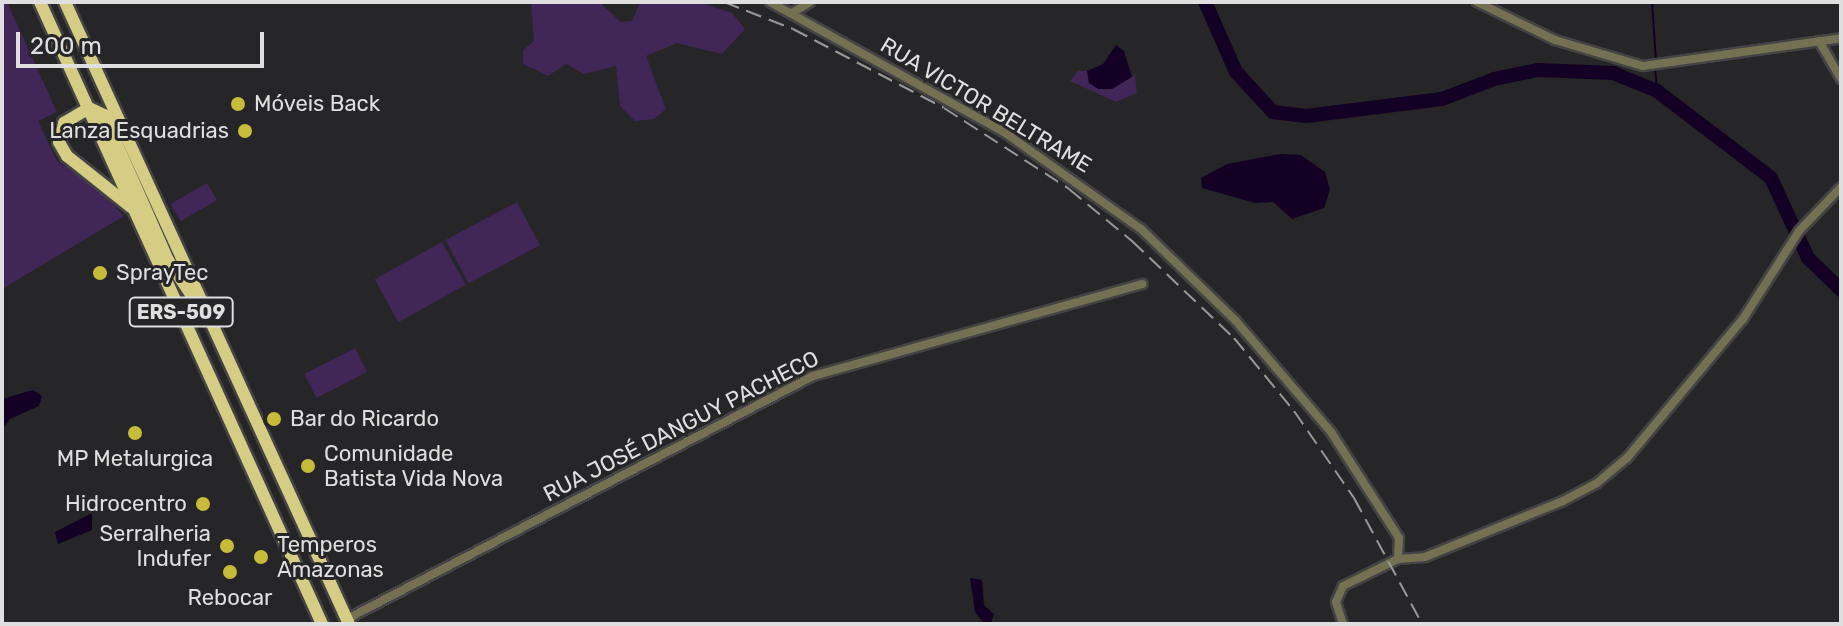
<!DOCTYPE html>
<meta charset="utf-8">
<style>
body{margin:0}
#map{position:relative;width:1843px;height:626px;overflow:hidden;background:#262527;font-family:Rubik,sans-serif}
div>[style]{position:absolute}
.green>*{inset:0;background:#412658;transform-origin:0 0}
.water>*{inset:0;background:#140024}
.stream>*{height:2px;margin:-1px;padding:0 1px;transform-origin:1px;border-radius:1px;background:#140024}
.river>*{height:14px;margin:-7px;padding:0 7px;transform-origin:7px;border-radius:7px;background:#140024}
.roads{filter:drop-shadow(2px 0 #444345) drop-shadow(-2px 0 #444345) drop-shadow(0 2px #444345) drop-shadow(0 -2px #444345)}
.minor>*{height:8px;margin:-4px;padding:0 4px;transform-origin:4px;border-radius:4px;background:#747152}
.trunk>*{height:12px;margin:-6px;padding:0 6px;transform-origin:6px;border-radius:6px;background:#d4cd83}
.rail>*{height:2px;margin-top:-1px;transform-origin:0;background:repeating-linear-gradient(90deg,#989899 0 16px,transparent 0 24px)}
.dots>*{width:22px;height:22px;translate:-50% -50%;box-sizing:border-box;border:4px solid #262527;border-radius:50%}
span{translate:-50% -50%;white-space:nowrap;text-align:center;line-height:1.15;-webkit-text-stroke:6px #262527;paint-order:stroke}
.shield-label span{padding:2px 6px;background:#262527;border:2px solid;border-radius:6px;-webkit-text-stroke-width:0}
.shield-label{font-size:20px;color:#dfdfe0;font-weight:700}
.poi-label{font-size:22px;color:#dfdfe0}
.left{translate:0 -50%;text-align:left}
.right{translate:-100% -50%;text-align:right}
.street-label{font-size:22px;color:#dfdfe0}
.frame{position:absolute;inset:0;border:4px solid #dfdfe0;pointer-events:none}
.scale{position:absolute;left:16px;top:32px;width:248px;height:36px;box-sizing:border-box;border:4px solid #dfdfe0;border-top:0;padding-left:10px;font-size:24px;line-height:28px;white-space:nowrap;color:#dfdfe0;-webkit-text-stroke:6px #262527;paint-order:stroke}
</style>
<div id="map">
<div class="green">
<div style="clip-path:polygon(2px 2px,7px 2px,57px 112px,38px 121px,57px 161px,95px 185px,124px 216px,2px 289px)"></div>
<div style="clip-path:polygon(531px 2px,599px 2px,621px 22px,632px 21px,640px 2px,698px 2px,732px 13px,745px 29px,722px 54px,677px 43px,646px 56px,666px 109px,654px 119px,635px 121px,620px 106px,616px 66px,584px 74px,566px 64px,548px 76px,523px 64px,523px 50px,534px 41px)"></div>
<div style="clip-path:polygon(1078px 71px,1087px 71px,1089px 83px,1105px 90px,1135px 75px,1137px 93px,1116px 102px,1070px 81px)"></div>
<div style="left:207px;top:183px;width:20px;height:42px;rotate:60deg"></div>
<div style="left:517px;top:202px;width:49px;height:81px;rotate:62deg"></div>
<div style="left:442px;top:242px;width:49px;height:77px;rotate:61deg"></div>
<div style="left:355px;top:348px;width:27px;height:57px;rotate:63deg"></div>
</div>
<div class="water">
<div style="clip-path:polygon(1116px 45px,1124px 51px,1132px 77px,1112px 89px,1098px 89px,1089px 83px,1087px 71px,1103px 64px)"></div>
<div style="clip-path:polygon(1280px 154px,1301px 155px,1325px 172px,1330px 190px,1324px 208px,1292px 219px,1273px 202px,1255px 203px,1202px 188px,1201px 178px,1227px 164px)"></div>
<div style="clip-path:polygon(33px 390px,42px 396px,39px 406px,10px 419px,2px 430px,2px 399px)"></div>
<div style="clip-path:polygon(92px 513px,92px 530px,58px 544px,55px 532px)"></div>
<div style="clip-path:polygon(970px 578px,982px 580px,984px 605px,994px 614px,991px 623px,984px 624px,975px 612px)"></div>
</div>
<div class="stream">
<div style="left:1652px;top:2px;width:59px;rotate:86.1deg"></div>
<div style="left:1655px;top:67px;width:24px;rotate:85deg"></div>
</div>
<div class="river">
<div style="left:1205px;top:2px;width:77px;rotate:66.1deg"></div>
<div style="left:1236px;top:72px;width:54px;rotate:47.2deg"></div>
<div style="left:1273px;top:112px;width:33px;rotate:7deg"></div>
<div style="left:1306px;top:116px;width:137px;rotate:-7.1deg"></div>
<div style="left:1442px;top:99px;width:56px;rotate:-21deg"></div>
<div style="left:1494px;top:79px;width:45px;rotate:-11.6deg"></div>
<div style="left:1538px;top:70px;width:75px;rotate:2.3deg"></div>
<div style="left:1613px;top:73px;width:48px;rotate:22.2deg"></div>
<div style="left:1657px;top:91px;width:143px;rotate:37.3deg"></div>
<div style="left:1771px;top:178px;width:88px;rotate:65.2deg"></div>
<div style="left:1808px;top:258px;width:46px;rotate:44.1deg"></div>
</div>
<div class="roads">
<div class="minor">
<div style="left:770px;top:2px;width:268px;rotate:29.1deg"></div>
<div style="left:1004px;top:132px;width:168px;rotate:35.3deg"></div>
<div style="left:1141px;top:229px;width:131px;rotate:44.1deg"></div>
<div style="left:1235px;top:320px;width:148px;rotate:49.4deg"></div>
<div style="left:1331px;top:432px;width:126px;rotate:57.3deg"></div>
<div style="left:1399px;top:538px;width:21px;rotate:93deg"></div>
<div style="left:1477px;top:2px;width:87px;rotate:26deg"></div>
<div style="left:1555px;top:40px;width:92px;rotate:16.5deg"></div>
<div style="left:1643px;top:66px;width:200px;rotate:-8deg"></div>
<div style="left:792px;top:13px;width:21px;rotate:-31deg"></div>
<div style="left:1819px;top:41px;width:44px;rotate:59.9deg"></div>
<div style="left:347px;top:619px;width:526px;rotate:-27.54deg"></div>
<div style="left:813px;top:376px;width:342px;rotate:-15.6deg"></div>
<div style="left:1343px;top:624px;width:23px;rotate:-108deg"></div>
<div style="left:1336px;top:602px;width:17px;rotate:-66deg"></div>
<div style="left:1343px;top:586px;width:61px;rotate:-26.1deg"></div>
<div style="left:1398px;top:559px;width:27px;rotate:-4deg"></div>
<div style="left:1425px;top:557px;width:149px;rotate:-22.1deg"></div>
<div style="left:1563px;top:501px;width:38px;rotate:-28deg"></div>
<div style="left:1597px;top:483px;width:39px;rotate:-40deg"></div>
<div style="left:1627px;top:458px;width:181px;rotate:-50.2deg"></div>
<div style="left:1743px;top:319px;width:104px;rotate:-57.5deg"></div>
<div style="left:1799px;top:231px;width:61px;rotate:-46.3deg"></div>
</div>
<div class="trunk">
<div style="left:40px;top:2px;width:683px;rotate:65.61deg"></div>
<div style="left:65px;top:2px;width:684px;rotate:65.46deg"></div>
<div style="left:131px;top:207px;width:82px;rotate:-141.4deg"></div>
<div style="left:67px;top:156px;width:16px;rotate:-120deg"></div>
<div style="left:59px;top:142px;width:20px;rotate:-75deg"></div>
<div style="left:64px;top:123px;width:29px;rotate:-31deg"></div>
<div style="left:89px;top:108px;width:17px;rotate:25deg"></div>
<div style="left:104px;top:115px;width:158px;rotate:66.2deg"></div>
<div style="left:168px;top:260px;width:58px;rotate:56.3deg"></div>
</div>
</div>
<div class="rail">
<div style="left:724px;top:2px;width:74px;rotate:21.4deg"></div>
<div style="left:793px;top:29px;width:170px;rotate:27.6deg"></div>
<div style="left:944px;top:108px;width:149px;rotate:32.9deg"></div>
<div style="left:1069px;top:189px;width:82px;rotate:39.5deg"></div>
<div style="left:1132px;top:241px;width:141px;rotate:43.6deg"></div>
<div style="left:1234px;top:338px;width:94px;rotate:50.6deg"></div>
<div style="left:1294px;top:411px;width:106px;rotate:55.4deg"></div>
<div style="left:1354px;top:498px;width:143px;rotate:61.6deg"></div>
</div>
<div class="dots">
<div style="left:238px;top:104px;background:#c7bb3b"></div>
<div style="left:245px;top:131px;background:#c7bb3b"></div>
<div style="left:100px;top:273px;background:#c7bb3b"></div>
<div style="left:274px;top:419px;background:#c7bb3b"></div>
<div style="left:135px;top:433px;background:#c7bb3b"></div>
<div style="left:308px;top:466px;background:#c7bb3b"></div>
<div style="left:203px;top:504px;background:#c7bb3b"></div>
<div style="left:227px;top:546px;background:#c7bb3b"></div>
<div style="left:261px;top:557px;background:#c7bb3b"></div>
<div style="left:230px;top:572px;background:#c7bb3b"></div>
</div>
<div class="shield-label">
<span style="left:181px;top:312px">ERS-509</span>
</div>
<div class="poi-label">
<span class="left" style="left:254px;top:104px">Móveis Back</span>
<span class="right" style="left:229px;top:131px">Lanza Esquadrias</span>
<span class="left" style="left:116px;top:273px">SprayTec</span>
<span class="left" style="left:290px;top:419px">Bar do Ricardo</span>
<span class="left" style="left:324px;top:466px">Comunidade<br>Batista Vida Nova</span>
<span style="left:135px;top:459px">MP Metalurgica</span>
<span class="right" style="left:187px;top:504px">Hidrocentro</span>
<span class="right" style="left:211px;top:546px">Serralheria<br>Indufer</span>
<span class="left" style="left:277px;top:557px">Temperos<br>Amazonas</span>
<span style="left:230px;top:598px">Rebocar</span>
</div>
<div class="street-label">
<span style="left:986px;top:105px;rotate:31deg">RUA VICTOR BELTRAME</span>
<span style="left:681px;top:426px;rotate:-27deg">RUA JOSÉ DANGUY PACHECO</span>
</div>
<div class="frame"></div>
<div class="scale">200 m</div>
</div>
